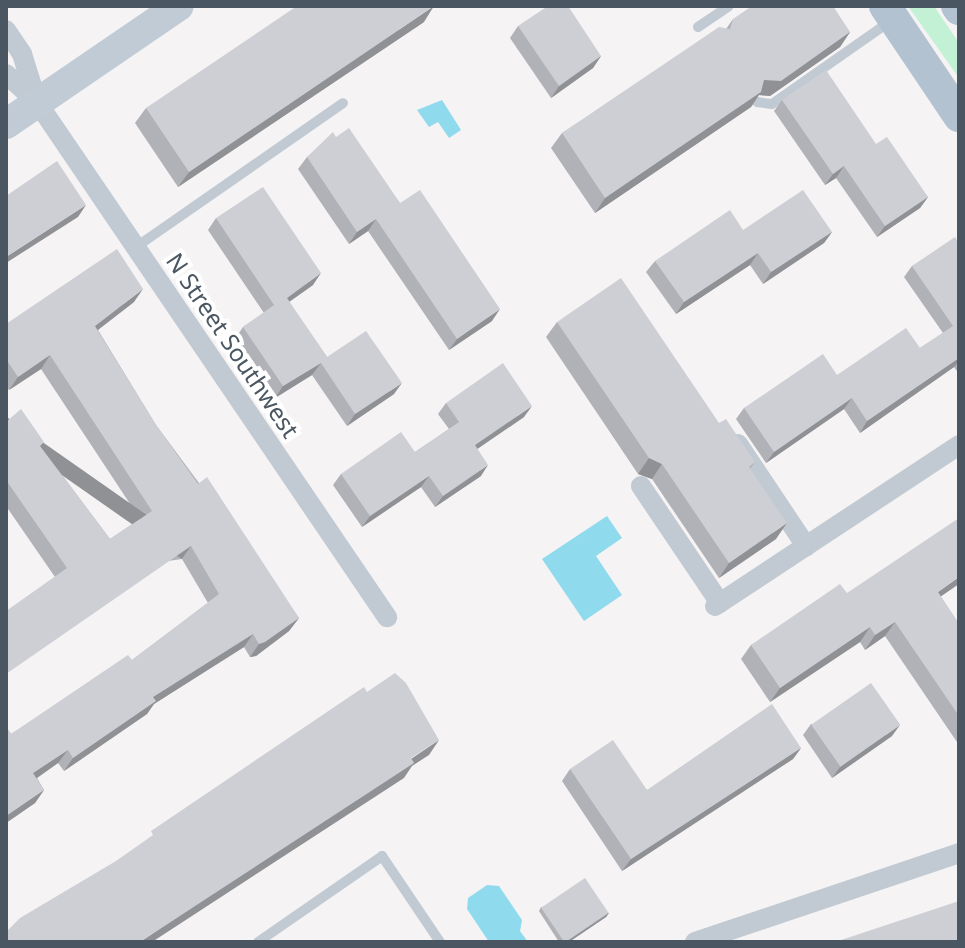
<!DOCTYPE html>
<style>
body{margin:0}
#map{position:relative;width:965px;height:948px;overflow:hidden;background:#f5f3f3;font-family:"Noto Sans",sans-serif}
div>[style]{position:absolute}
.green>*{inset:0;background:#c3f1d5}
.water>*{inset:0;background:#90daee}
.lane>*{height:10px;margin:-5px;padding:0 5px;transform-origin:5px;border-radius:5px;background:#c1cad2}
.street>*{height:20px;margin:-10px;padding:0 10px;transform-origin:10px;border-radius:10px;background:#c1cad2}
.secondary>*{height:30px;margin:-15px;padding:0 15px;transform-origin:15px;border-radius:15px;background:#c1cbd6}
.primary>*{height:32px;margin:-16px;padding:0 16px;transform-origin:16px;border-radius:16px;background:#b3c2d1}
.wall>*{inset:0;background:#b0b2b7}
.shaded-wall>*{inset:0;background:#909195;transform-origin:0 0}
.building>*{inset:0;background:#cdcfd5;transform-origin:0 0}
span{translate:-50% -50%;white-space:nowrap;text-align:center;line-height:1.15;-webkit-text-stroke:8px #fff;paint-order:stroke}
.street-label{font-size:24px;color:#4a5661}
.frame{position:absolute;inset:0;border:8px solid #4a5661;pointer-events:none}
</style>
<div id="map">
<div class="green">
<div style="clip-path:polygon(908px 6px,934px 6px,959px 43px,959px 78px)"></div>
</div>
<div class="water">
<div style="clip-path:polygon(442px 100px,461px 130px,449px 138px,438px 122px,429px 127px,417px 110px)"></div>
<div style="clip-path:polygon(607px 516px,622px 538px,596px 556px,622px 595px,584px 621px,542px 559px)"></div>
<div style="clip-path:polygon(487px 885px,499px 886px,522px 920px,520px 931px,528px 942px,489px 942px,467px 909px,468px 898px)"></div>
</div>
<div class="lane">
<div style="left:698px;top:27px;width:37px;rotate:-34deg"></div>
<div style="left:757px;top:102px;width:15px;rotate:8deg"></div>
<div style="left:772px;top:104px;width:143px;rotate:-35deg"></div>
<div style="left:136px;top:247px;width:252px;rotate:-34.8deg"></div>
<div style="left:258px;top:942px;width:151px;rotate:-34.7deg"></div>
<div style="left:382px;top:856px;width:104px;rotate:56deg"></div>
</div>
<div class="street">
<div style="left:6px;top:30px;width:29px;rotate:56deg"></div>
<div style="left:22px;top:54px;width:50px;rotate:72.6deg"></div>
<div style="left:6px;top:74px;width:42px;rotate:42.1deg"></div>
<div style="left:37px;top:102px;width:623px;rotate:55.8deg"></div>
<div style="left:738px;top:444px;width:123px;rotate:56.3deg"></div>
<div style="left:641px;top:486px;width:141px;rotate:56deg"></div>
<div style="left:715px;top:606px;width:292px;rotate:-33.4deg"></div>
<div style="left:695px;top:942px;width:279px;rotate:-18.6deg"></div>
</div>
<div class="secondary">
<div style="left:6px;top:124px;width:209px;rotate:-34.3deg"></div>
</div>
<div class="primary">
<div style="left:885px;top:6px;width:133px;rotate:56.1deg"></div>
<div style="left:957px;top:6px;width:4px;rotate:56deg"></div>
</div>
<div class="wall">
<div style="clip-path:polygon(733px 19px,850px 32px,840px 47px,770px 96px,759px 95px,751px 107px,595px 213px,551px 148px,562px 133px,726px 29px)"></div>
<div style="clip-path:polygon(424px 22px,178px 187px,135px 123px,146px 108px)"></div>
<div style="clip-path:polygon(518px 26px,601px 56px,593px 68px,551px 98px,510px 38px)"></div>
<div style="clip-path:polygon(782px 100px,876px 144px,928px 197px,920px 208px,877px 237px,836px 178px,825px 185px,774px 111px)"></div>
<div style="clip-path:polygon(336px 137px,400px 203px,492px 321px,449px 350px,368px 231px,349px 244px,298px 169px,307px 157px)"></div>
<div style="clip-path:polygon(216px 218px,313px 285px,289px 302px,327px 357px,394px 394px,347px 426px,312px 375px,275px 398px,235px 339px,243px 327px,264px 313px,208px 230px)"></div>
<div style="clip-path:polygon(743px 230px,832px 232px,824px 243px,763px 284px,750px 265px,676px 314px,646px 272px,655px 261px)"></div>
<div style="clip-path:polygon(959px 244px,959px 374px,954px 367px,860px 433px,844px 409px,766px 463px,736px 419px,744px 408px,837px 375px,920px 348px,943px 333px,904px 277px,912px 266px)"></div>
<div style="clip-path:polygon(134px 302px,98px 330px,156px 425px,299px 618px,289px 631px,256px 656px,250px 657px,244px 647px,154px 704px,147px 714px,64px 771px,58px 763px,37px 778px,44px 790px,35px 803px,6px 823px,6px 727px,11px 734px,132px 660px,208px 603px,182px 559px,55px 577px,6px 506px,6px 422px,41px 447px,110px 539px,140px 519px,41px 369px,9px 390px,6px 386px,6px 324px)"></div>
<div style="clip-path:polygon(557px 322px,719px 423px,755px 462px,750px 469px,776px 539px,719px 578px,652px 479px,638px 474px,546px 337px)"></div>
<div style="clip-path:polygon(446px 403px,524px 417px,477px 449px,481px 476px,435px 507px,421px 487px,362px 527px,333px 485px,341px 474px,415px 452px,449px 429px,438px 414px)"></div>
<div style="clip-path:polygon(847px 593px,941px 597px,959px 624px,959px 745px,885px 636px,865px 650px,860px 642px,770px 702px,741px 659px,751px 645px)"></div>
<div style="clip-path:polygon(811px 724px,892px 736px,832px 778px,803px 735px)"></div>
<div style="clip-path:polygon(801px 748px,793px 759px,622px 871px,562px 781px,570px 769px,647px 790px)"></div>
<div style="clip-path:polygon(541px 907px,609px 913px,606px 917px,569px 942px,559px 942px,539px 911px)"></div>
</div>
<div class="shaded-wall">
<div style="clip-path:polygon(434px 6px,424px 22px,178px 187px,189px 172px)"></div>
<div style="clip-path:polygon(850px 32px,840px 47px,770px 96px,759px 95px,751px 107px,595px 213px,605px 198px,764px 80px)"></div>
<div style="clip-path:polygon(601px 56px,593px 68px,551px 98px,559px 86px)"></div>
<div style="clip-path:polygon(844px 166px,836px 178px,825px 185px,833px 174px)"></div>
<div style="clip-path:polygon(928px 197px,920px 208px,877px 237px,885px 226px)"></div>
<div style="clip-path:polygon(86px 205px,78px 217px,6px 263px,6px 257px)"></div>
<div style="clip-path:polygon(376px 219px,368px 231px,349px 244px,357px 232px)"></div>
<div style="clip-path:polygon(832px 232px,824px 243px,763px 284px,771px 272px)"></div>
<div style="clip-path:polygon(758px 253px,750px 265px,676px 314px,684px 302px)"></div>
<div style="clip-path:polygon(321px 273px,313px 285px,279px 309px,287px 298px)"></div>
<div style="clip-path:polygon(143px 289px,134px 302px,86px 339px,95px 326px)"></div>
<div style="clip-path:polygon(500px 309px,492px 321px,449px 350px,457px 339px)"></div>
<div style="clip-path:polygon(50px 355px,41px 369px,9px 390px,18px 377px)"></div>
<div style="clip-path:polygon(959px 358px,959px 361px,954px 367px,860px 433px,867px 421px)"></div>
<div style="clip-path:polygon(321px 363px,312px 375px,275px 398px,283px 386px)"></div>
<div style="clip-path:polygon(402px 383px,394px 394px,347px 426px,355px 414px)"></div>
<div style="clip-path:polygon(852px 398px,844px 409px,766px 463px,774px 452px)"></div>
<div style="clip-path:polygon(532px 406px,524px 417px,467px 456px,475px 445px)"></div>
<div style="clip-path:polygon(649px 458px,662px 464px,652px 479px,638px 474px)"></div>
<div style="clip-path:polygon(488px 465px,481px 476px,435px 507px,443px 496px)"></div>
<div style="clip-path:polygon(429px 476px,421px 487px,362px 527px,370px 516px)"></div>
<div style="clip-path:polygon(787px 523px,776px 539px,719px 578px,729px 563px)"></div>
<div style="left:191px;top:546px;width:16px;height:225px;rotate:125deg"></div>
<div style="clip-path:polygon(959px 577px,959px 584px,927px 606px,938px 592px)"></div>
<div style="clip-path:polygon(299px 618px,289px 631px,256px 656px,250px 657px,259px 644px)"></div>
<div style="clip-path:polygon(895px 622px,885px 636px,865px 650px,875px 635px)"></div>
<div style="clip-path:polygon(870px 627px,860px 642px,770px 702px,780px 688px)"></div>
<div style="clip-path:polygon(253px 634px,244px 647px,154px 704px,147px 714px,64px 771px,73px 758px,153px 697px)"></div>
<div style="clip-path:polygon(900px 725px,892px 736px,832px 778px,840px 767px)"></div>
<div style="clip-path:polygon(439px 740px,429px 755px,412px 766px,404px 778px,152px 942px,140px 942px)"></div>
<div style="clip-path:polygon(801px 748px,793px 759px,622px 871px,631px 859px)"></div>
<div style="clip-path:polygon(68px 750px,58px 763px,24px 787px,33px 773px)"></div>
<div style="clip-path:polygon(44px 790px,35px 803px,6px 823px,6px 816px)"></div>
<div style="clip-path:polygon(609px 913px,606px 917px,569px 942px,566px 942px)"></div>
</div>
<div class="building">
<div style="clip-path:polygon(297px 6px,434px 6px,189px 172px,146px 108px)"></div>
<div style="clip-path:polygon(548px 6px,568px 6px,601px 56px,559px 86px,518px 26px)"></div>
<div style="clip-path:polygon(752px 6px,833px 6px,850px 32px,781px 81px,764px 80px,761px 92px,605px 198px,562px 133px,719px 27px,730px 29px,733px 19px)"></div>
<div style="clip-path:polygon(826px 70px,876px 144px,887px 137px,928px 197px,885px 226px,844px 166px,833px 174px,782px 100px)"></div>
<div style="clip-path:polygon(349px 128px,400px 203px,420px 190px,500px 309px,457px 339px,376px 219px,357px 232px,307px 157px,333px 132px,336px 137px)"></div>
<div style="clip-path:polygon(57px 161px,86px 205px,6px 257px,6px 196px)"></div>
<div style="clip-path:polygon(263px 187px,321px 273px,287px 298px,327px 357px,366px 331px,402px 383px,355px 414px,321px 363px,283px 386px,243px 327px,274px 305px,216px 218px)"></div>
<div style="clip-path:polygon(803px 190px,832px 232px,771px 272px,758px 253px,684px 302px,655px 261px,730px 210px,743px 230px)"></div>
<div style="clip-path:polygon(955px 237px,959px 244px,959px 358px,867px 421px,852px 398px,774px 452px,744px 408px,823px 354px,837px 375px,906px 328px,920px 348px,953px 326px,912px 266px)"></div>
<div style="clip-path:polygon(117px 249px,143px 289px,95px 326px,156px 425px,198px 484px,207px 477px,299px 618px,265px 642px,259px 644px,253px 634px,153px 697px,156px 701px,73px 758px,68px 750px,33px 773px,44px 790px,6px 816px,6px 727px,11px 734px,128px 655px,132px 660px,219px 594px,191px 546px,6px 674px,6px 611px,67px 568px,6px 480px,6px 422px,21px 409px,44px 442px,40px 446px,110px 539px,152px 511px,50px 355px,18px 377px,6px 359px,6px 324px)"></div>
<div style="clip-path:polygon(621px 278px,719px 423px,726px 419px,755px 462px,749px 467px,787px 523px,729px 563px,662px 464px,649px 458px,557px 322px)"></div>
<div style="clip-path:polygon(503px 363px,532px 406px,475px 445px,488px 465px,443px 496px,429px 476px,370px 516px,341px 474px,401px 432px,415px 452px,459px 422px,446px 403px)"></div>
<div style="clip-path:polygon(959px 518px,959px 577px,938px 592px,959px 624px,959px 716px,895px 622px,875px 635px,870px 627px,780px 688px,751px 645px,840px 584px,847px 593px)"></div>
<div style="clip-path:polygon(395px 673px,406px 683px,439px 740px,411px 758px,414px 763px,140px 942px,6px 942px,6px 932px,20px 918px,116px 861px,153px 835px,151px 831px,364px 687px,367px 692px)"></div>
<div style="left:871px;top:683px;width:51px;height:73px;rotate:55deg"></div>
<div style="clip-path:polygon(772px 704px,801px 748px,631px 859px,570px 769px,613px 740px,647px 790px)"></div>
<div style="left:585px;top:878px;width:42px;height:53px;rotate:56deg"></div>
<div style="clip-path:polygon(959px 901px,959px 942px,835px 942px)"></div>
</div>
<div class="street-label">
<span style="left:233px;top:345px;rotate:56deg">N Street Southwest</span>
</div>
<div class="frame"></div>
</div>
